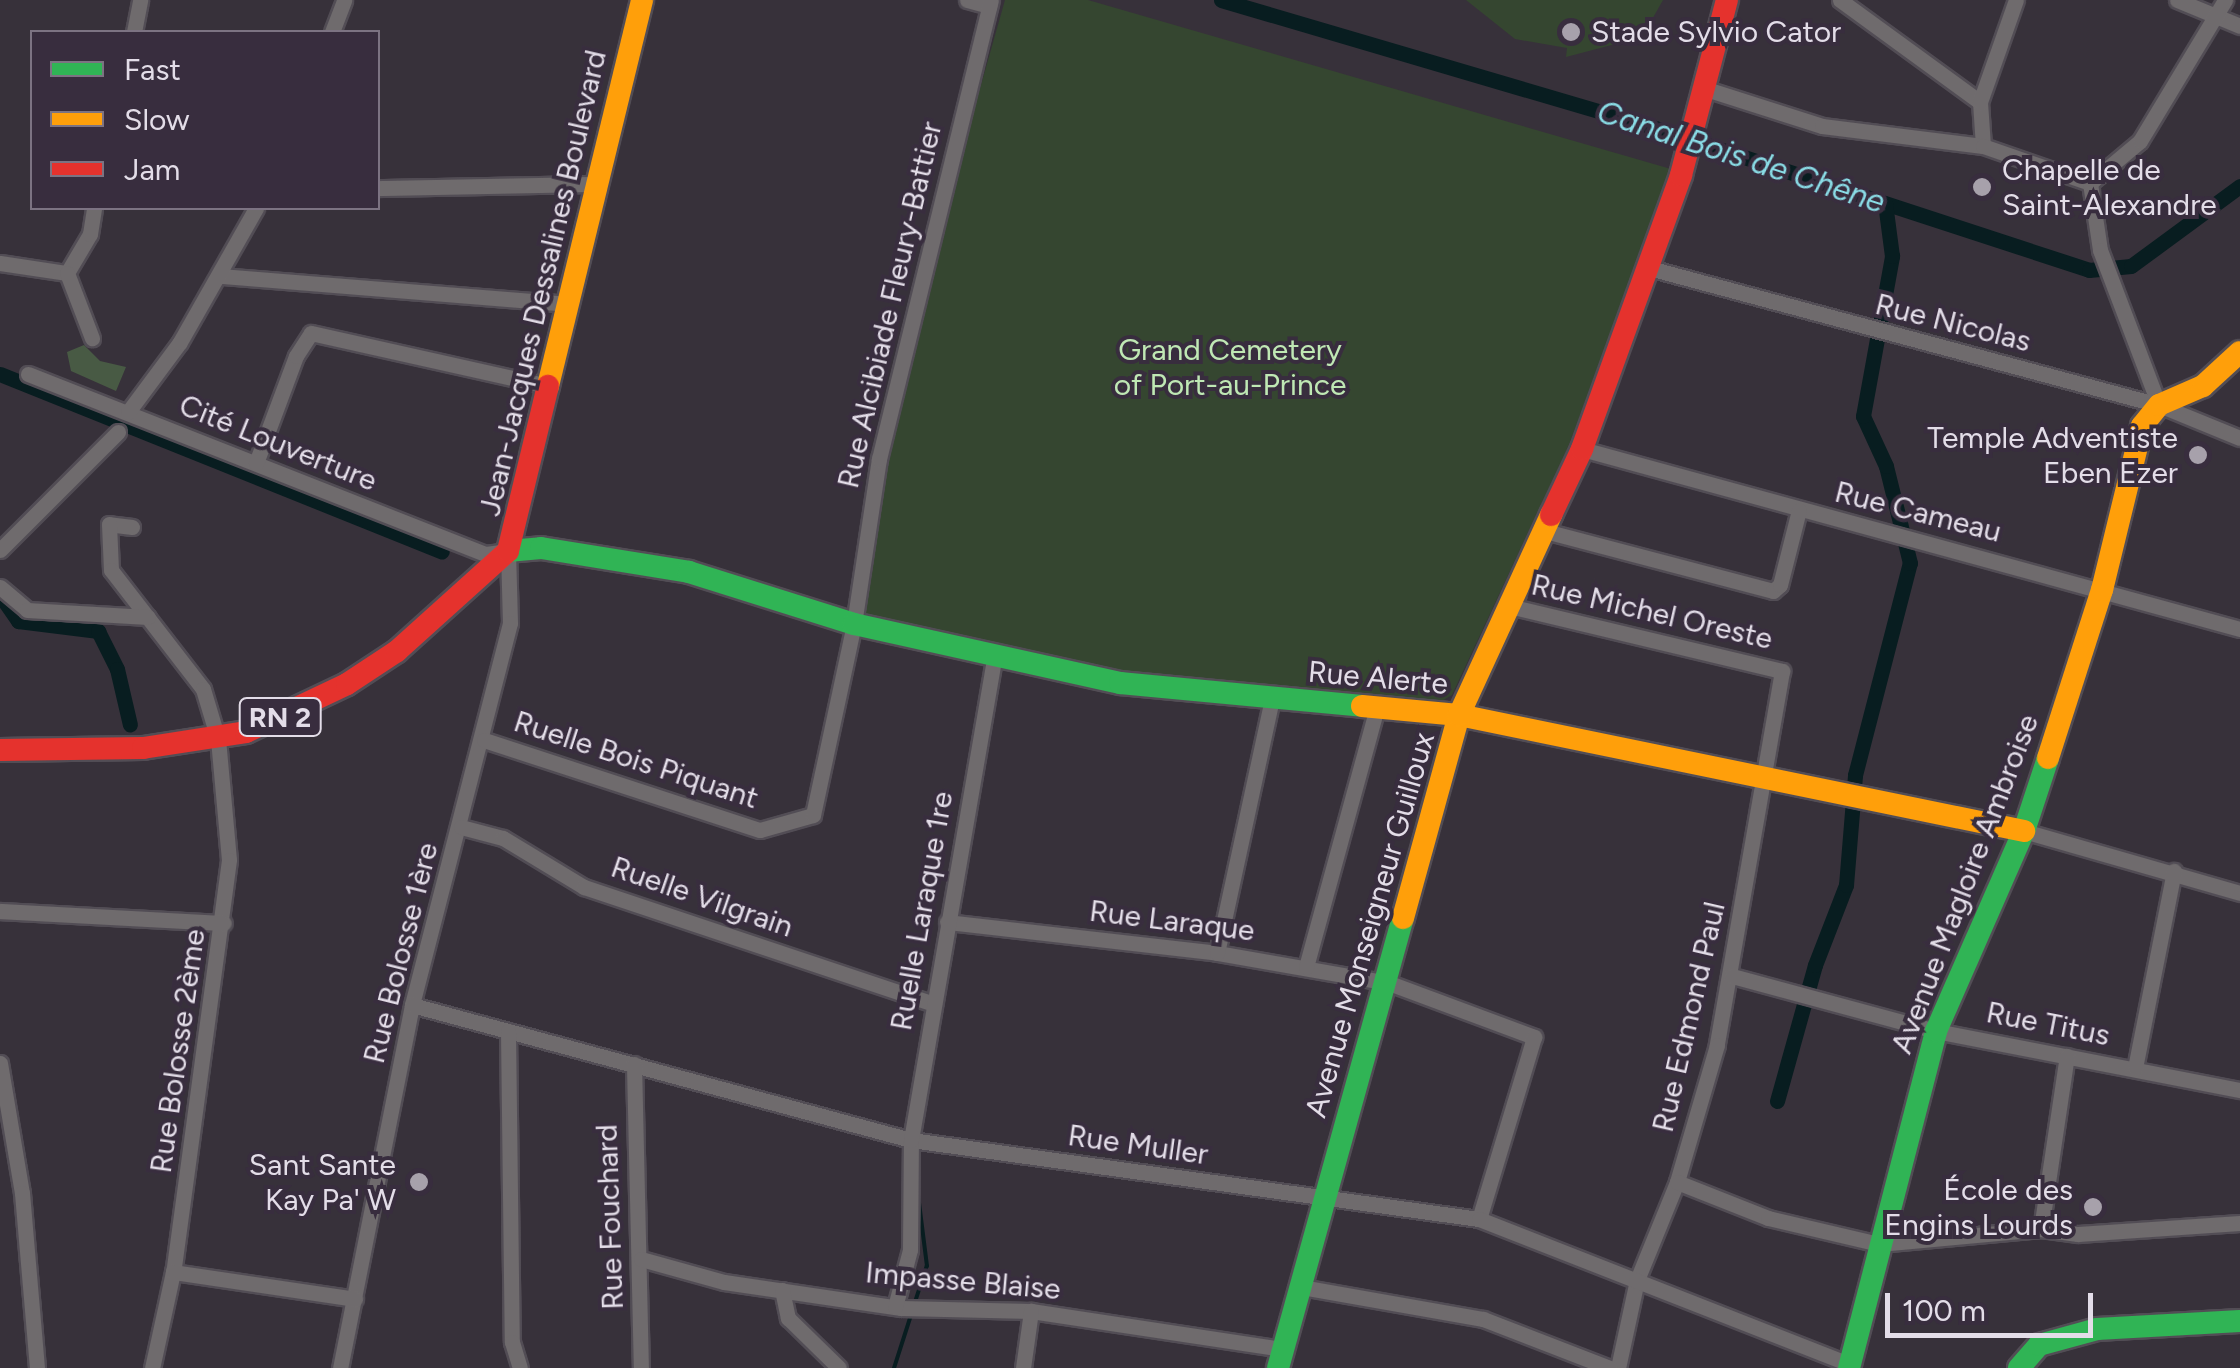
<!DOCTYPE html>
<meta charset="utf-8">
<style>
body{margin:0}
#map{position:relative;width:2240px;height:1368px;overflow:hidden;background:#37313a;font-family:Figtree,sans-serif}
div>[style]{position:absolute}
.green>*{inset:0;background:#354630}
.forest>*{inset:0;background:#485a44}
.stream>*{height:4px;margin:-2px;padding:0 2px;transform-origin:2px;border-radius:2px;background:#081d20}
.canal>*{height:15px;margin:-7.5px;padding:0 7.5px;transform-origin:7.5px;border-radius:7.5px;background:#081d20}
.roads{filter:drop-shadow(2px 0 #524d55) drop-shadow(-2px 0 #524d55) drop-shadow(0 2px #524d55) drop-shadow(0 -2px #524d55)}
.street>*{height:15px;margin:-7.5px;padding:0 7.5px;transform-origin:7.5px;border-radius:7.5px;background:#6f6b6d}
.fast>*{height:22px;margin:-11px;padding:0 11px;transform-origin:11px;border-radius:11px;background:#30b455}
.slow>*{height:22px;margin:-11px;padding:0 11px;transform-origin:11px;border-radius:11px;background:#ff9f0a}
.jam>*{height:22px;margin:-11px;padding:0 11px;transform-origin:11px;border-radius:11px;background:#e5322d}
.dots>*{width:28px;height:28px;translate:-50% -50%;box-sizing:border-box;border:5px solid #382d3e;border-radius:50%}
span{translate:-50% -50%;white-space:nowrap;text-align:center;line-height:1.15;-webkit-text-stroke:8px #382d3e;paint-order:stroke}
.shield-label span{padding:2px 8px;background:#382d3e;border:2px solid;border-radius:8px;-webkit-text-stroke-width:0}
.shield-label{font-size:28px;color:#e3dde8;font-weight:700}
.poi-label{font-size:30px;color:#e3dde8}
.left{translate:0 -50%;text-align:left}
.right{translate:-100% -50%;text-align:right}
.street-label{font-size:30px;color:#e3dde8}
.park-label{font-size:30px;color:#bfe8b4}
.water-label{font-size:32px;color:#8adce6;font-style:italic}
.legend{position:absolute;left:30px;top:30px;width:350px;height:180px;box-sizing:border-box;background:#382d3e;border:2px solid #7c7382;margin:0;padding:12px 18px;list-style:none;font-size:30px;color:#e3dde8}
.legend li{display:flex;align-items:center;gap:20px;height:50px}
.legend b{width:50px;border:2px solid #7c7382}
.scale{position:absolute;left:1885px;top:1293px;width:208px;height:45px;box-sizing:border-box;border:5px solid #e3dde8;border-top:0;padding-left:12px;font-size:30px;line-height:35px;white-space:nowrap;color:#e3dde8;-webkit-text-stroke:8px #382d3e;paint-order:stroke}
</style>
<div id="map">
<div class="green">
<div style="clip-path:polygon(1005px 0,1088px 0,1671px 169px,1569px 445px,1452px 695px,1434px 706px,1153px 677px,862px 614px,880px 483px,915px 318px)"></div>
<div style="clip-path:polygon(1466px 0,1663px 0,1650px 23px,1627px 41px,1566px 57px,1567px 48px,1515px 39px)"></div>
</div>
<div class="forest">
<div style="clip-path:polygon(84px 345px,100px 361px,126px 367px,116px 391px,71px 371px,67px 352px)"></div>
</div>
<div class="stream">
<div style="left:915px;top:1302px;width:38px;rotate:-72deg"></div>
<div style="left:927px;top:1266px;width:72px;rotate:-97.2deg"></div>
<div style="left:894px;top:1368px;width:56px;rotate:-72.2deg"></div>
</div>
<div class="canal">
<div style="left:1221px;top:0;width:446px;rotate:16.4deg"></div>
<div style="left:1649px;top:126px;width:463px;rotate:18.1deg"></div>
<div style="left:2089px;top:270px;width:42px;rotate:-5.4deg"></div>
<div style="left:2131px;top:266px;width:135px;rotate:-36.3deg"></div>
<div style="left:0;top:374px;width:476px;rotate:21.9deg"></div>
<div style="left:0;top:595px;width:32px;rotate:55deg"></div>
<div style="left:18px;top:621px;width:81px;rotate:7.1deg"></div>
<div style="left:98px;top:631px;width:42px;rotate:63.4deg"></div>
<div style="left:117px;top:669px;width:57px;rotate:76.9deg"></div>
<div style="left:1777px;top:1101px;width:141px;rotate:-74.4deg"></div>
<div style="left:1815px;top:965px;width:86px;rotate:-68.8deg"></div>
<div style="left:1846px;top:885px;width:110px;rotate:-85.3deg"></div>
<div style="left:1855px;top:775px;width:219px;rotate:-75.5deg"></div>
<div style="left:1910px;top:563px;width:100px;rotate:-103.9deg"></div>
<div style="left:1886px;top:466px;width:55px;rotate:-114.7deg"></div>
<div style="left:1863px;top:416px;width:163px;rotate:-79.7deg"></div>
<div style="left:1892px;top:256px;width:53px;rotate:-97.5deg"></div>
</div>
<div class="roads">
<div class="street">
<div style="left:967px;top:0;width:23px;rotate:15deg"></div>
<div style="left:1840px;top:0;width:173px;rotate:36.1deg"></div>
<div style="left:1980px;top:102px;width:44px;rotate:86.1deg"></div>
<div style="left:2177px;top:0;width:68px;rotate:22.4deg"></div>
<div style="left:134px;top:32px;width:33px;rotate:-79deg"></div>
<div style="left:332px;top:32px;width:34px;rotate:-69deg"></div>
<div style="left:1703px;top:88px;width:125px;rotate:17.7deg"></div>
<div style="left:1822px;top:126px;width:162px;rotate:7.1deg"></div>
<div style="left:1983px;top:146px;width:113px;rotate:19.1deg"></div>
<div style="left:2090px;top:183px;width:68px;rotate:81.5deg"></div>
<div style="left:2100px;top:250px;width:166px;rotate:69.2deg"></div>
<div style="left:1980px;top:102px;width:108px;rotate:-70.6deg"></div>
<div style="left:2090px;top:183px;width:65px;rotate:-40deg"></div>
<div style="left:2140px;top:141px;width:165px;rotate:-58.9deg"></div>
<div style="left:378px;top:188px;width:218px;rotate:-1.1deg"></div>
<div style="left:0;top:263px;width:68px;rotate:8.5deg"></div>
<div style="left:67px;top:273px;width:45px;rotate:-59.5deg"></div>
<div style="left:90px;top:234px;width:26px;rotate:-81deg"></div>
<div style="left:1649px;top:268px;width:528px;rotate:15.04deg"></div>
<div style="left:2159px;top:405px;width:87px;rotate:22.2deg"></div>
<div style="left:67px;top:273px;width:70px;rotate:69deg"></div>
<div style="left:221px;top:276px;width:348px;rotate:4.6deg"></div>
<div style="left:28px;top:374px;width:492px;rotate:21.5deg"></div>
<div style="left:486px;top:554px;width:22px;rotate:-8deg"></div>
<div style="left:508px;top:551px;width:72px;rotate:88.4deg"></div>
<div style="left:510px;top:623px;width:394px;rotate:104.4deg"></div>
<div style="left:412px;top:1005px;width:370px;rotate:101.2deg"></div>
<div style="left:128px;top:412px;width:87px;rotate:-53.4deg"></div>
<div style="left:180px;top:342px;width:154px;rotate:-60.4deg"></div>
<div style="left:1582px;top:449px;width:682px;rotate:15.3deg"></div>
<div style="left:256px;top:463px;width:114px;rotate:-69.5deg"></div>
<div style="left:296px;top:356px;width:27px;rotate:-57deg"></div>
<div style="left:311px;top:333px;width:244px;rotate:12.6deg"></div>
<div style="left:132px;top:527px;width:23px;rotate:-173deg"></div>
<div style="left:109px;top:524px;width:46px;rotate:87.5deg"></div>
<div style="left:111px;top:570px;width:150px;rotate:52.3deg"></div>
<div style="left:203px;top:689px;width:52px;rotate:73.3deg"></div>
<div style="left:218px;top:739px;width:121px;rotate:84.8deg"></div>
<div style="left:229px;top:860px;width:416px;rotate:97.7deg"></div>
<div style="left:173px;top:1272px;width:98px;rotate:102.3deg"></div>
<div style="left:1545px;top:531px;width:236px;rotate:14.7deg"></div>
<div style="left:1773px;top:591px;width:9px;rotate:-41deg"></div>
<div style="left:1780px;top:585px;width:77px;rotate:-75.8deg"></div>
<div style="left:0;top:550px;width:167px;rotate:-45deg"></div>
<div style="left:0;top:587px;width:35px;rotate:40deg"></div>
<div style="left:27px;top:610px;width:121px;rotate:3.3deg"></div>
<div style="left:1509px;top:606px;width:281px;rotate:13.4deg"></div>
<div style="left:1782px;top:671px;width:380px;rotate:99.9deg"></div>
<div style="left:1717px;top:1045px;width:143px;rotate:106.3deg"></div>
<div style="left:1677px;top:1182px;width:106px;rotate:112.2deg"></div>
<div style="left:1637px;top:1280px;width:90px;rotate:102.2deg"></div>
<div style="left:484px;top:740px;width:290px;rotate:18.1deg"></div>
<div style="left:760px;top:830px;width:55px;rotate:-15.8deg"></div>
<div style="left:813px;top:815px;width:195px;rotate:-77.9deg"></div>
<div style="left:854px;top:624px;width:167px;rotate:-81.4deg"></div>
<div style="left:879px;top:459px;width:472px;rotate:-76.3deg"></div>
<div style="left:461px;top:827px;width:43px;rotate:14.7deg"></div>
<div style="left:503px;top:838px;width:95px;rotate:31.2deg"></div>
<div style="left:584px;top:887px;width:369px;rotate:18.5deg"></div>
<div style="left:2024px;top:831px;width:225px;rotate:16deg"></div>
<div style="left:0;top:911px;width:224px;rotate:3.1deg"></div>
<div style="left:947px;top:922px;width:272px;rotate:6.5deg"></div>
<div style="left:1217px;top:953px;width:175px;rotate:9.9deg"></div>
<div style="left:1389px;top:983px;width:155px;rotate:20.4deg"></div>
<div style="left:1534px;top:1037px;width:190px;rotate:106.8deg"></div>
<div style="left:1217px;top:953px;width:260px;rotate:-77.8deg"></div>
<div style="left:1306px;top:967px;width:269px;rotate:-74.7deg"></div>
<div style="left:1732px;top:976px;width:211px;rotate:15.1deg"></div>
<div style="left:1936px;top:1031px;width:310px;rotate:11deg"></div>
<div style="left:412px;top:1005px;width:517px;rotate:15.14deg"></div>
<div style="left:911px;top:1140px;width:573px;rotate:7.92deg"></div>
<div style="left:1479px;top:1219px;width:395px;rotate:21.4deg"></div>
<div style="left:508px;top:1031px;width:311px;rotate:89.3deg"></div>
<div style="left:512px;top:1342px;width:27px;rotate:73deg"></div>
<div style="left:0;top:1063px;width:132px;rotate:80.4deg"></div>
<div style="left:22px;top:1193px;width:176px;rotate:85.1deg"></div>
<div style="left:634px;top:1064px;width:304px;rotate:88.7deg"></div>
<div style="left:2135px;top:1068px;width:201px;rotate:-78.8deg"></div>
<div style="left:1677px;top:1182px;width:98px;rotate:21.6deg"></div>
<div style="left:1768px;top:1218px;width:114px;rotate:13.2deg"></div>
<div style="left:1879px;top:1244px;width:163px;rotate:-5.3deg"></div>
<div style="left:2041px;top:1229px;width:37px;rotate:8deg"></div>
<div style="left:2078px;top:1234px;width:162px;rotate:-3.9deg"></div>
<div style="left:2041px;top:1229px;width:175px;rotate:-81.5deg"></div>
<div style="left:641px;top:1259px;width:86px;rotate:15.5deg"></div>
<div style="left:724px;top:1282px;width:179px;rotate:8.4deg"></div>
<div style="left:901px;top:1308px;width:130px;rotate:1.3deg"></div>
<div style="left:1031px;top:1311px;width:255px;rotate:8.6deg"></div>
<div style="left:173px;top:1272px;width:184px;rotate:8.4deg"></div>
<div style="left:1301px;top:1287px;width:185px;rotate:10deg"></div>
<div style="left:1483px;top:1319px;width:136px;rotate:21.1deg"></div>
<div style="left:782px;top:1290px;width:29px;rotate:78deg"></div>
<div style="left:788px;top:1318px;width:71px;rotate:44.4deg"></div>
<div style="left:895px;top:1307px;width:59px;rotate:-75.3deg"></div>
<div style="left:910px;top:1250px;width:110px;rotate:-89.5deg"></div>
<div style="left:911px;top:1140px;width:490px;rotate:-80.2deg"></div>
<div style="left:1023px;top:1368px;width:58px;rotate:-82deg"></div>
</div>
<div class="fast">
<div style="left:508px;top:551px;width:33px;rotate:-5deg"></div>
<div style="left:541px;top:548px;width:150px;rotate:9.2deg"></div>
<div style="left:689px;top:572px;width:173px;rotate:17.5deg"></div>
<div style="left:854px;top:624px;width:272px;rotate:12.5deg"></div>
<div style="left:1120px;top:683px;width:243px;rotate:5.4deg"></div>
<div style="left:1278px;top:1368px;width:467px;rotate:-74.5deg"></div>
<div style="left:1849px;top:1368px;width:348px;rotate:-75.5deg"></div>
<div style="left:1936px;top:1031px;width:219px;rotate:-66.3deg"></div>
<div style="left:2024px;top:831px;width:77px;rotate:-71.8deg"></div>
<div style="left:2019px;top:1368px;width:30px;rotate:-49deg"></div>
<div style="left:2039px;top:1345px;width:60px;rotate:-15.4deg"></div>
<div style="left:2097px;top:1329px;width:143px;rotate:-3.2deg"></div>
</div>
<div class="slow">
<div style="left:548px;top:386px;width:397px;rotate:-76.3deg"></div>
<div style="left:1362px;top:706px;width:97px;rotate:5.3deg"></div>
<div style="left:1459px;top:715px;width:577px;rotate:11.6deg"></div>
<div style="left:2048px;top:758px;width:176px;rotate:-72.2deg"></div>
<div style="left:2102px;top:590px;width:169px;rotate:-76.3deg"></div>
<div style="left:2142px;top:426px;width:27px;rotate:-51deg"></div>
<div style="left:2159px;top:405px;width:48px;rotate:-23.4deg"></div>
<div style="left:2203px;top:386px;width:50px;rotate:-42.6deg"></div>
<div style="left:1403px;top:918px;width:211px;rotate:-74.6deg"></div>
<div style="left:1459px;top:715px;width:220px;rotate:-65.3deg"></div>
</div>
<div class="jam">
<div style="left:1551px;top:515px;width:73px;rotate:-64.8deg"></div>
<div style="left:1582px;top:449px;width:291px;rotate:-70.1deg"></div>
<div style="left:1681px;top:175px;width:181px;rotate:-75.3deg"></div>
<div style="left:0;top:750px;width:143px;rotate:-0.8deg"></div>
<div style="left:143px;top:748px;width:104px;rotate:-8.8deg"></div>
<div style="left:246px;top:732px;width:112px;rotate:-25.4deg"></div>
<div style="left:347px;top:684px;width:60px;rotate:-33.4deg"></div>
<div style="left:397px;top:651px;width:149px;rotate:-42deg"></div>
<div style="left:508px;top:551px;width:170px;rotate:-76.4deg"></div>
</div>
</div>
<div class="dots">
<div style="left:1571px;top:32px;background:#a7a1ab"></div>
<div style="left:1982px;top:187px;background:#a7a1ab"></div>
<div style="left:2198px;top:455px;background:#a7a1ab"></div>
<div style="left:419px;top:1182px;background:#a7a1ab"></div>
<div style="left:2093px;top:1207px;background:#a7a1ab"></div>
</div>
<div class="shield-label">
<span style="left:280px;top:717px">RN 2</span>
</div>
<div class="poi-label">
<span class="left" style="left:1591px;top:32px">Stade Sylvio Cator</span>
<span class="left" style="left:2002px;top:187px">Chapelle de<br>Saint-Alexandre</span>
<span class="right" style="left:2178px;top:455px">Temple Adventiste<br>Eben Ezer</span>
<span class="right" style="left:396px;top:1182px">Sant Sante<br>Kay Pa' W</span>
<span class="right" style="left:2073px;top:1207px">École des<br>Engins Lourds</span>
</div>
<div class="street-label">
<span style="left:543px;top:283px;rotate:-77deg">Jean-Jacques Dessalines Boulevard</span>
<span style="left:890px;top:305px;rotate:-77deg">Rue Alcibiade Fleury-Battier</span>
<span style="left:1953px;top:323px;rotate:14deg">Rue Nicolas</span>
<span style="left:278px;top:443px;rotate:22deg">Cité Louverture</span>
<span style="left:1918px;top:512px;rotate:14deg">Rue Cameau</span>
<span style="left:1652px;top:612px;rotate:13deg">Rue Michel Oreste</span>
<span style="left:1378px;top:678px;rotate:5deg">Rue Alerte</span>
<span style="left:636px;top:760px;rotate:18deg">Ruelle Bois Piquant</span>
<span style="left:1965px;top:884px;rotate:-69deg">Avenue Magloire Ambroise</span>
<span style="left:702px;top:897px;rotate:19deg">Ruelle Vilgrain</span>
<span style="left:922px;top:911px;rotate:-80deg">Ruelle Laraque 1re</span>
<span style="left:1172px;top:921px;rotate:7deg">Rue Laraque</span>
<span style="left:1370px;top:925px;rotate:-74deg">Avenue Monseigneur Guilloux</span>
<span style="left:401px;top:953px;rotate:-76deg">Rue Bolosse 1ère</span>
<span style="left:1689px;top:1017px;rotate:-77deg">Rue Edmond Paul</span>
<span style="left:2048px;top:1024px;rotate:11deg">Rue Titus</span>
<span style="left:178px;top:1051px;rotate:-82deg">Rue Bolosse 2ème</span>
<span style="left:1138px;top:1145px;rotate:8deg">Rue Muller</span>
<span style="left:610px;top:1217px;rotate:-92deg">Rue Fouchard</span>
<span style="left:963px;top:1281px;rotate:5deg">Impasse Blaise</span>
</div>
<div class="park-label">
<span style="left:1230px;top:367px">Grand Cemetery<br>of Port-au-Prince</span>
</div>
<div class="water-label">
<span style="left:1741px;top:157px;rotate:18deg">Canal Bois de Chêne</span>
</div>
<ul class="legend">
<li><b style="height:12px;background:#30b455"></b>Fast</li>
<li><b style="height:12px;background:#ff9f0a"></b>Slow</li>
<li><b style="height:12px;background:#e5322d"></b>Jam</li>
</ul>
<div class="scale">100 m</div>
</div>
